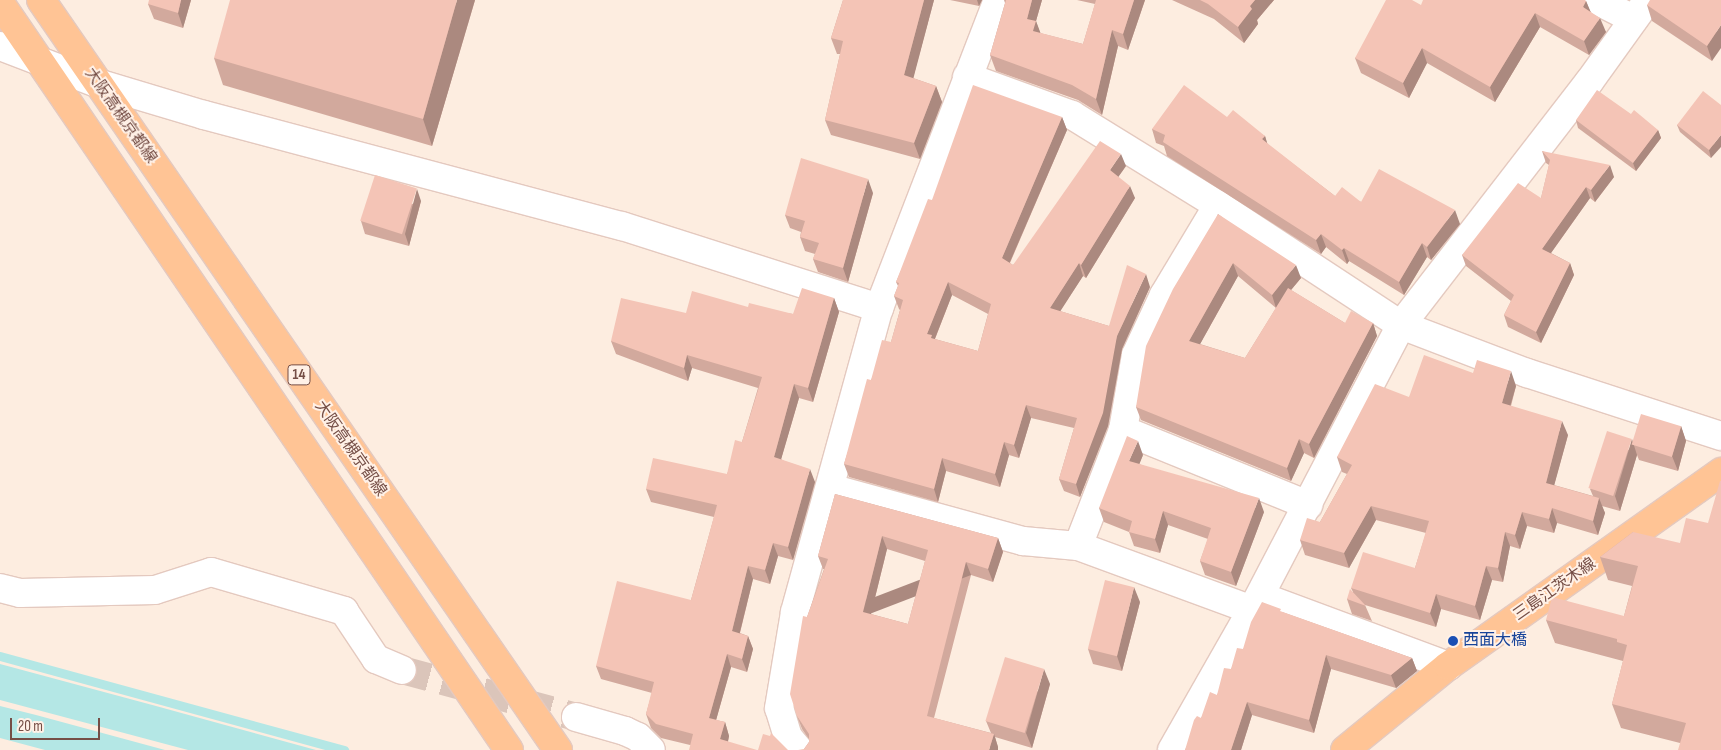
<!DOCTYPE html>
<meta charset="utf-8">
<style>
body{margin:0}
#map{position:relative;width:1721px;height:750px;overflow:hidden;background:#fdede0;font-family:"Sofia Sans Condensed","Noto Sans JP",sans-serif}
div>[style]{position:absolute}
.water>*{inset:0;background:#b4e7e5}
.stream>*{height:9px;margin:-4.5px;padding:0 4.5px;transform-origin:4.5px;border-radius:4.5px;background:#b4e7e5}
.minor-tunnel>*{height:28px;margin-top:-14px;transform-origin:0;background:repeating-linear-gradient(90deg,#dbc5ba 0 28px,transparent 0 42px)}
.roads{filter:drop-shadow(1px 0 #e4c9bf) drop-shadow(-1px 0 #e4c9bf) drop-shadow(0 1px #e4c9bf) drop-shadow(0 -1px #e4c9bf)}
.minor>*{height:28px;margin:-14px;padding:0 14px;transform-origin:14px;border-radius:14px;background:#fff}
.major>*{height:28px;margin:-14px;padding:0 14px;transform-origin:14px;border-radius:14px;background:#ffc495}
.wall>*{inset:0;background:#d2a99d}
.shaded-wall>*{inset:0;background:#ab897f;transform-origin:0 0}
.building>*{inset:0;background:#f4c4b6;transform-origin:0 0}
.dots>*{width:14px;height:14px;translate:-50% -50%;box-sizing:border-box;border:2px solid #fff1e7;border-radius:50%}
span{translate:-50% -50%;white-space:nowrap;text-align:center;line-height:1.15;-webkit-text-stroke:4px #fff1e7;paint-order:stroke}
.shield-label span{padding:1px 4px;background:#fff1e7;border:1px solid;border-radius:4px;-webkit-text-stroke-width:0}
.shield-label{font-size:15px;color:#754e46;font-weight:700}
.street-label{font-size:16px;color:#754e46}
.transit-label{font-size:16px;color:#164399}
.left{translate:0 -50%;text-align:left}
.scale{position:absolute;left:10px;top:718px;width:90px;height:22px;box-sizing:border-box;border:2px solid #754e46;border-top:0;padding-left:6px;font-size:15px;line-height:18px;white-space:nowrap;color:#754e46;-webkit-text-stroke:4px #fff1e7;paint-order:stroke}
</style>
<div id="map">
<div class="water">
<div style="clip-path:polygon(0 664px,156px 706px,316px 750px,188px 750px,0 700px)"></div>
<div style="clip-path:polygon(0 706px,36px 715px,165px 750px,45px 750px,0 738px)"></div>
</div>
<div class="stream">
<div style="left:0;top:656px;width:357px;rotate:15.3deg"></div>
</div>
<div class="minor-tunnel">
<div style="left:402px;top:670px;width:180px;rotate:15.1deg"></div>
</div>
<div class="roads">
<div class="minor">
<div style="left:1596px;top:0;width:42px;rotate:27.2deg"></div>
<div style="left:0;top:46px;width:104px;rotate:20.9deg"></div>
<div style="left:97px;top:83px;width:112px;rotate:16.7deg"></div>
<div style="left:204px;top:115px;width:432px;rotate:14.9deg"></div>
<div style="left:622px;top:226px;width:270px;rotate:17.7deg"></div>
<div style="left:967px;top:77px;width:112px;rotate:19.9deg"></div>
<div style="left:1072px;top:115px;width:172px;rotate:31.7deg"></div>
<div style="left:1218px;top:205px;width:219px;rotate:33.3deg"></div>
<div style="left:1401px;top:325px;width:135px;rotate:20.9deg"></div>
<div style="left:1527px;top:373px;width:204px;rotate:18deg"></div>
<div style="left:1123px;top:430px;width:200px;rotate:22.1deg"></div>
<div style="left:830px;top:488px;width:200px;rotate:15.4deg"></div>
<div style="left:1023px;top:541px;width:55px;rotate:5.2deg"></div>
<div style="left:1078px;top:546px;width:185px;rotate:20.2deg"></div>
<div style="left:1078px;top:546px;width:124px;rotate:-68.8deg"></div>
<div style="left:1123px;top:430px;width:76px;rotate:-80.2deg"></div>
<div style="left:1136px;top:355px;width:66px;rotate:-65deg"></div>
<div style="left:1164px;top:295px;width:105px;rotate:-59deg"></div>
<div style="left:0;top:588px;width:21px;rotate:14deg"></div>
<div style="left:20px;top:593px;width:135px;rotate:-1.3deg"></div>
<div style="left:155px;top:590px;width:59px;rotate:-17.8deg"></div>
<div style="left:211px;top:572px;width:139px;rotate:16.3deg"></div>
<div style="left:344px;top:611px;width:58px;rotate:56.3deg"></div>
<div style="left:376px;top:659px;width:28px;rotate:23deg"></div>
<div style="left:1260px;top:596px;width:201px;rotate:20.4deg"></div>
<div style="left:576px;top:717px;width:51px;rotate:15.9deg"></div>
<div style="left:625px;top:731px;width:14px;rotate:25deg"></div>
<div style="left:638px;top:737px;width:18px;rotate:45deg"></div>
<div style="left:799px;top:750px;width:17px;rotate:-130deg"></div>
<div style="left:788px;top:737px;width:30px;rotate:-107deg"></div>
<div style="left:779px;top:708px;width:97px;rotate:-80.5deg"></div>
<div style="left:795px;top:612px;width:315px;rotate:-74.6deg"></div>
<div style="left:879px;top:308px;width:330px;rotate:-68.9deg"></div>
<div style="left:1172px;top:750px;width:161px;rotate:-60.3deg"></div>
<div style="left:1252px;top:610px;width:322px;rotate:-62.4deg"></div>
<div style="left:1401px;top:325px;width:307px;rotate:-52.3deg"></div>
<div style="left:1589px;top:82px;width:101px;rotate:-54.3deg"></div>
</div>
<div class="major">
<div style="left:41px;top:0;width:911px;rotate:55.42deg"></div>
<div style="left:0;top:3px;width:904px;rotate:55.73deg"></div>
<div style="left:1345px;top:750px;width:133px;rotate:-39.2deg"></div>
<div style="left:1448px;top:666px;width:335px;rotate:-35.4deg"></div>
</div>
</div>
<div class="wall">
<div style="clip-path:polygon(191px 0,183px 28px,154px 19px,148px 4px)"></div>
<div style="clip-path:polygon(475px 0,432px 146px,223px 85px,214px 58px)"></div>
<div style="clip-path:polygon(843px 0,934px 0,913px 78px,936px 86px,942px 102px,920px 159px,831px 135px,825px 120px,840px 54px,837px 54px,831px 38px)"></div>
<div style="clip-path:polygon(950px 0,982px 0,979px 6px)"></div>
<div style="clip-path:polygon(1004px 0,1042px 0,1036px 21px,1040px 33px,1083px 44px,1095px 4px,1077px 0,1145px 0,1128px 50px,1118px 46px,1102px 115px,1078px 100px,996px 71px,990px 55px,1005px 3px)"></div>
<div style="clip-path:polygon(1172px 0,1274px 0,1257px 20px,1258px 24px,1244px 43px,1214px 19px)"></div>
<div style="clip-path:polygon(1721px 0,1712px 61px,1652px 21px,1647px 5px)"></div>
<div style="clip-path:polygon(1586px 1px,1590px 11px,1606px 32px,1589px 55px,1540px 27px,1495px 102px,1427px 63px,1409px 98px,1361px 73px,1355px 58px,1421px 5px)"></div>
<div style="clip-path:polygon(1721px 105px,1711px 158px,1680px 132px,1677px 125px)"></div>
<div style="clip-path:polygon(evenodd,1062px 117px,1067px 130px,1010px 263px,1013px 265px,1126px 166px,1118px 177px,1135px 198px,1086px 278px,1083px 276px,1060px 311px,1109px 326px,1150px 287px,1122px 349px,1108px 426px,1080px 497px,1064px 491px,1059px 479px,1074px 428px,1031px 418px,1019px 458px,1009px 455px,1000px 487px,946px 471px,938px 502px,849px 477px,844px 464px,871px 380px,891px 342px,900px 310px,899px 309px,894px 296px,898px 286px,896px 282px,932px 200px,1062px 117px,952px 295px,988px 314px,978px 351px,935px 339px,952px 295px)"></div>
<div style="clip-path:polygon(1227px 117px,1265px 136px,1267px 144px,1335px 196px,1460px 224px,1431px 260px,1427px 257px,1404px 295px,1349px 261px,1347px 264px,1326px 247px,1321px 254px,1167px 156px,1164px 146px,1156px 143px,1152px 129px)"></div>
<div style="clip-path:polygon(1576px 120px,1658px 130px,1661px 138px,1636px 171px,1578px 128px)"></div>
<div style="clip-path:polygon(1542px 151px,1614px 177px,1595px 202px,1590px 198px,1551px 253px,1570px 263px,1574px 275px,1541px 343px,1508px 327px,1504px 315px,1511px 301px,1466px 266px,1462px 255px,1541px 198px,1549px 165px,1546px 163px)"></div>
<div style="clip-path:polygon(873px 193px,848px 282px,818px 272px,813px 259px,815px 254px,805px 251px,800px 237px,801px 232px,790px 228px,785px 215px)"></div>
<div style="clip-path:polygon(421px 201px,409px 246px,365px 234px,361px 221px)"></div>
<div style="clip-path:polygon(evenodd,1218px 214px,1301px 278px,1291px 290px,1345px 323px,1373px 323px,1377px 336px,1314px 458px,1304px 453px,1291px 481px,1141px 420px,1136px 407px,1218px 214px,1238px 276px,1276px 308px,1245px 358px,1200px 344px,1238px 276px)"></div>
<div style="clip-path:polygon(834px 298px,839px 312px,813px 402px,799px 398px,781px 459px,815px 482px,793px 560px,778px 556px,770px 584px,753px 579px,740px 633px,748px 636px,753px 649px,747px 672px,731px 667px,716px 720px,725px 722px,729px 736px,728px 742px,690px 745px,661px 738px,651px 728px,646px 714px,652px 693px,601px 679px,596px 666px,691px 600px,714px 517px,651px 502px,646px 489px,727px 474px,742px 442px,758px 388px,692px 368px,688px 381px,616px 354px,611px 341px,686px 313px,748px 307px,793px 314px)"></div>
<div style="clip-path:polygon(1473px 373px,1516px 386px,1511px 406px,1568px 435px,1554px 485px,1593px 496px,1590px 489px,1634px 444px,1681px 426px,1686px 441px,1678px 471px,1639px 460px,1637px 455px,1620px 511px,1602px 506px,1605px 513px,1598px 535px,1557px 523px,1554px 533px,1527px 526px,1520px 549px,1510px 546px,1503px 582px,1492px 580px,1480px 620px,1441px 609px,1436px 627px,1365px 605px,1372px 621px,1352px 614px,1347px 599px,1353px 592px,1351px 588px,1415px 568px,1426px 533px,1376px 520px,1349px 568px,1305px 555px,1300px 540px,1320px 522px,1347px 474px,1342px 472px,1337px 457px,1409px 397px)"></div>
<div style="clip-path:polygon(1143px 455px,1139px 464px,1264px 512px,1236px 586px,1205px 575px,1200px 561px,1208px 539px,1168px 525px,1160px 553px,1134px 546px,1129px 532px,1104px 522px,1099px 508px)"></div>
<div style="clip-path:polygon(evenodd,835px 494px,998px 538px,1003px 552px,993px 582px,971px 575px,934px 718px,991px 733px,986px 721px,1050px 684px,1032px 748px,995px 737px,998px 747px,804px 749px,809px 742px,809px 739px,802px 729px,797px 716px,807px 617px,824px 569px,823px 569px,818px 556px,835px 494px,887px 549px,925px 561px,908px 624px,871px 614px,887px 549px)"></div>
<div style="clip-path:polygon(1633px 532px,1721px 750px,1680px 743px,1621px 728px,1612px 704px,1623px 661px,1555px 643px,1546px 620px,1624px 616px,1632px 586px,1608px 580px,1600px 557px)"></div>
<div style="clip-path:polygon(1140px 602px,1122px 671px,1093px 664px,1088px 649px)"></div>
<div style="clip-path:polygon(1282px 612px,1412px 658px,1417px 671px,1396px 688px,1331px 669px,1314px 733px,1252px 715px,1241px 750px,1185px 750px,1201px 718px,1217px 695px,1231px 669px,1243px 649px)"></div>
</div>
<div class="shaded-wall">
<div style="clip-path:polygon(181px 0,191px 0,183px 28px,178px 13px)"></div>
<div style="clip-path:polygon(457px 0,475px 0,432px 146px,423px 119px)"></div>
<div style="clip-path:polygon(924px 0,934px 0,910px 91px,904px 75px)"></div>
<div style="clip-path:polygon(977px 0,982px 0,979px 6px)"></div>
<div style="clip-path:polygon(1032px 0,1042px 0,1036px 21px,1042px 37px,1038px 47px,1027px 19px)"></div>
<div style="clip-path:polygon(1134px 0,1145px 0,1128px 50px,1123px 34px)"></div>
<div style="clip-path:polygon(1255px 0,1274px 0,1257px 20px,1258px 24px,1244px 43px,1238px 27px,1250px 6px)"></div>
<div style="clip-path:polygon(1586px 1px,1592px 15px,1583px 7px)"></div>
<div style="clip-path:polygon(1535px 13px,1540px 27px,1495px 102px,1490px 87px)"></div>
<div style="clip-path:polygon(1600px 18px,1606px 32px,1589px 55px,1584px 41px)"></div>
<div style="clip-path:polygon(1721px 25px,1721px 48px,1712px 61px,1707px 46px)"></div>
<div style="clip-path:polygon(1112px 30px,1118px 46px,1102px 115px,1096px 99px)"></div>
<div style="clip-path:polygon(1422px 48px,1427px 63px,1409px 98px,1403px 83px)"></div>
<div style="clip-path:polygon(936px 86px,942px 102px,920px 159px,914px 143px)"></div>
<div style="clip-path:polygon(1062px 117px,1067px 130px,1006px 271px,1002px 258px)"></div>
<div style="clip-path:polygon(1658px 130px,1661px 138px,1636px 171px,1633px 163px)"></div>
<div style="clip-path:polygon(1721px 135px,1721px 147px,1711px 158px,1709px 150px)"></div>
<div style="clip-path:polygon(1265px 136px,1269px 149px,1262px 139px)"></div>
<div style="clip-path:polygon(1121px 154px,1126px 166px,1114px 183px,1110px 170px)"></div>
<div style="clip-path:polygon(1610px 165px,1614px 177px,1595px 202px,1591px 190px)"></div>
<div style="clip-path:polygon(868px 179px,873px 193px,848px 282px,843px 268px)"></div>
<div style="clip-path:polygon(1130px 186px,1135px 198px,1086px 278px,1081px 265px)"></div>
<div style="clip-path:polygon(1586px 187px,1590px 198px,1546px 260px,1542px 249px)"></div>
<div style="clip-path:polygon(417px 189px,421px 201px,409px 246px,405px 234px)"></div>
<div style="clip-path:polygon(1455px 210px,1460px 224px,1431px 260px,1427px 247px)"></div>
<div style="clip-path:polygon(1321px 234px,1326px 247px,1321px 254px,1316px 240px)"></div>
<div style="clip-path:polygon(1422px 243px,1427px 257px,1404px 295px,1399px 282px)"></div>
<div style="clip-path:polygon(1344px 248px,1349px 261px,1347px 264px,1342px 250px)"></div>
<div style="clip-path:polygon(1079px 263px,1083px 276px,1054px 321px,1050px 308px)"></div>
<div style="clip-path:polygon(1233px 263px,1238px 276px,1194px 355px,1189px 341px)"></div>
<div style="clip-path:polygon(1570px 263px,1574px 275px,1541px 343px,1536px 332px)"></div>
<div style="clip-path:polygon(1296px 265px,1301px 278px,1276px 308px,1272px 295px)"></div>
<div style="clip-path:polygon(1146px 274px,1150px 287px,1122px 349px,1108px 426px,1080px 497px,1076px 484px,1117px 336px)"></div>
<div style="clip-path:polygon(948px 282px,952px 295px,934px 341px,927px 334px)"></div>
<div style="clip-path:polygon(834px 298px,839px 312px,813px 402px,808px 388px)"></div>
<div style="clip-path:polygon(1373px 323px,1377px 336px,1314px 458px,1309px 444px)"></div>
<div style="clip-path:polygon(687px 355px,692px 368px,688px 381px,684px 368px)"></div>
<div style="clip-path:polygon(1511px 371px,1516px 386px,1507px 417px,1502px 403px)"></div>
<div style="clip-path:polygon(794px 384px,799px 398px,778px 470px,774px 457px)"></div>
<div style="clip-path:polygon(1026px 405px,1031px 418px,1019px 458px,1014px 445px)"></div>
<div style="clip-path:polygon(1562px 421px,1568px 435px,1551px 497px,1546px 483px)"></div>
<div style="clip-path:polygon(1681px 426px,1686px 441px,1678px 471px,1672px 456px)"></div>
<div style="clip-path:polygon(1299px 439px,1304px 453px,1291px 481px,1287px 468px)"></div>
<div style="clip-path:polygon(1632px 439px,1637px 455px,1620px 511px,1615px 496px)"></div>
<div style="clip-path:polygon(1138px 441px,1143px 455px,1135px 475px,1129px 461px)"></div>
<div style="clip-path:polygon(1004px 442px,1009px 455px,1000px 487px,995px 474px)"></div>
<div style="clip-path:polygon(942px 458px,946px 471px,938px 502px,934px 489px)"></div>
<div style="clip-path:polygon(810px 469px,815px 482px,793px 560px,788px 547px)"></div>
<div style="clip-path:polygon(1259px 498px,1264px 512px,1236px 586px,1231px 572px)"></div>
<div style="clip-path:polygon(1599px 498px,1605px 513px,1598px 535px,1593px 521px)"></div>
<div style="clip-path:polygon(1371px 506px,1376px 520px,1349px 568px,1344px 553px)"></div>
<div style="clip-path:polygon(1552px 508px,1557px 523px,1554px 533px,1549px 519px)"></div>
<div style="clip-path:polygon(1163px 511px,1168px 525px,1160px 553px,1155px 539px)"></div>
<div style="clip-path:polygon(1522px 512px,1527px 526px,1520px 549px,1515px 535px)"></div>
<div style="clip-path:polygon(1505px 532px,1510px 546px,1503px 582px,1498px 568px)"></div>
<div style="clip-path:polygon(882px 536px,887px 549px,868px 626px,863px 612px)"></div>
<div style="clip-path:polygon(998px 538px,1003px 552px,993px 582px,988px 569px)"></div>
<div style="clip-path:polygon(773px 543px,778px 556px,770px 584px,765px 570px)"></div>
<div style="left:966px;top:562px;width:14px;height:159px;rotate:69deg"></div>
<div style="clip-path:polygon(748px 566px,753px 579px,737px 644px,732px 631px)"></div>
<div style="clip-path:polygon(1486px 566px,1492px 580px,1480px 620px,1475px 606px)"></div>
<div style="clip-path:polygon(1134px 587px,1140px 602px,1122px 671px,1117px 656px)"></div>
<div style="clip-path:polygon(1436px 594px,1441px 609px,1436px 627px,1430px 613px)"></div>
<div style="clip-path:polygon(748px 636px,753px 649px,747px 672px,742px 659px)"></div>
<div style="clip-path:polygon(727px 654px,731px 667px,713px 731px,709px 718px)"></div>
<div style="clip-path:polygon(1326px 655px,1331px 669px,1314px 733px,1309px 720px)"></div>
<div style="clip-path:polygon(1412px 658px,1417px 671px,1396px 688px,1391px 675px)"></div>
<div style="clip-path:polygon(1044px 669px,1050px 684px,1032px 748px,1026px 733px)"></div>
<div style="clip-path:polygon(1247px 702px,1252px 715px,1241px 750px,1231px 750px)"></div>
<div style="clip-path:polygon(725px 722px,729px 736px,726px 750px,720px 739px)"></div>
<div style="clip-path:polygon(994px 734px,998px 747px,998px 750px,989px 750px)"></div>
</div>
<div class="building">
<div style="clip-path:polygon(149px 0,181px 0,178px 13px,148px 4px)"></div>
<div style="clip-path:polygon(230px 0,457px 0,423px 119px,214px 58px)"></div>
<div style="clip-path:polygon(843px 0,924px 0,904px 75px,936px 86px,914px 143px,825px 120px,843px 41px,831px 38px)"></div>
<div style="clip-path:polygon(1006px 0,1032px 0,1027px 19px,1036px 21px,1033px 31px,1083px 44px,1096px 0,1134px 0,1123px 34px,1112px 30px,1096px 99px,1072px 85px,990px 55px)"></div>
<div style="clip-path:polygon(1200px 0,1255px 0,1250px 6px,1252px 9px,1238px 27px,1208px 4px)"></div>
<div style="clip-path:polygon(1386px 0,1412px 0,1421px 5px,1423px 0,1585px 0,1586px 1px,1583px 7px,1600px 18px,1584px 41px,1535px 13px,1490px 87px,1422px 48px,1403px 83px,1355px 58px)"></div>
<div style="clip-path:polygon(1650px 0,1721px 0,1721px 25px,1707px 46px,1647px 5px)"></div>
<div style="clip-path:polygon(evenodd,973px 85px,1062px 117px,1002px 258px,1013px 265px,1100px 141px,1121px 154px,1110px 170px,1130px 186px,1081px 265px,1079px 263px,1050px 308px,1109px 326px,1127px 265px,1146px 274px,1117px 336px,1103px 413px,1076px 484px,1059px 479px,1077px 418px,1026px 405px,1014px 445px,1004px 442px,995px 474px,942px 458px,934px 489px,844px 464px,867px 379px,871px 380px,882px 340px,891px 342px,903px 300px,894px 296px,899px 283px,896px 282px,928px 199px,932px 200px,973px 85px,948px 282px,991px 304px,978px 351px,931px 338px,932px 335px,927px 334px,948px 282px)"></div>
<div style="clip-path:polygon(1184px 85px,1227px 117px,1233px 110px,1265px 136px,1262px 139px,1335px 196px,1342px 187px,1361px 202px,1379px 169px,1455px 210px,1427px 247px,1422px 243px,1399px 282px,1344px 248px,1342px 250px,1321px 234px,1316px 240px,1163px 142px,1165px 135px,1152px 129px)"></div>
<div style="clip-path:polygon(1597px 90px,1631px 114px,1634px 110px,1658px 130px,1633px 163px,1576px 120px)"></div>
<div style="clip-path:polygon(1703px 91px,1721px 105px,1721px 135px,1709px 150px,1677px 125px)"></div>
<div style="clip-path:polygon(1542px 151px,1610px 165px,1591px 190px,1586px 187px,1542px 249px,1570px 263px,1536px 332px,1504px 315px,1514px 295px,1462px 255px,1518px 183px,1541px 198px,1550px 160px)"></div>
<div style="clip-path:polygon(801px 158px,868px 179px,843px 268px,813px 259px,819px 243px,800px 237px,805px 221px,785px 215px)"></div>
<div style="left:375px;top:175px;width:44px;height:48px;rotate:18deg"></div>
<div style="clip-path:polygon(1218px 214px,1296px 265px,1272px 295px,1233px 263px,1189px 341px,1245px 358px,1288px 288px,1345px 323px,1351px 311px,1373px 323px,1309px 444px,1299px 439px,1287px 468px,1136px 407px,1146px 346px,1173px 289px)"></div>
<div style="clip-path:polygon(802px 288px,834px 298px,808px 388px,794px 384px,774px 457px,810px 469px,788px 547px,773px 543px,765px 570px,748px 566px,732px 631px,748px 636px,742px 659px,727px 654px,709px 718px,725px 722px,720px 739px,757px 750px,689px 750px,693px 734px,656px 724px,646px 714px,654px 682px,596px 666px,617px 581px,691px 600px,702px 561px,717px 505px,646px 489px,653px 458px,727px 474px,735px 440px,742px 442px,762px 377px,687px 355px,684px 368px,611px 341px,621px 298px,686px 313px,692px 291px,748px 307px,749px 303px,793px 314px)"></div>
<div style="clip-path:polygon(1424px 355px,1473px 373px,1477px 360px,1511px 371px,1502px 403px,1562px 421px,1546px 483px,1599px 498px,1593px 521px,1552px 508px,1549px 519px,1522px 512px,1515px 535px,1505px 532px,1498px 568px,1486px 566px,1475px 606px,1436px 594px,1430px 613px,1351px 588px,1363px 552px,1415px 568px,1429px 521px,1371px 506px,1344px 553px,1300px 540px,1307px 518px,1320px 522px,1352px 465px,1337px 457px,1375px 384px,1409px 397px)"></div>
<div style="left:1641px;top:414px;width:42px;height:32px;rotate:17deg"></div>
<div style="left:1607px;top:431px;width:26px;height:60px;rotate:18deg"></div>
<div style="clip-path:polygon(1127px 436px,1138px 441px,1129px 461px,1259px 498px,1231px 572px,1200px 561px,1211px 528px,1163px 511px,1155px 539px,1129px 532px,1132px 521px,1099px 508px)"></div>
<div style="clip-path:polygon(1720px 481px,1721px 481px,1721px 750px,1678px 750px,1686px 723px,1612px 704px,1627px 645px,1617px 642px,1617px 639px,1546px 620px,1552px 597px,1624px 616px,1638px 566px,1600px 557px,1633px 532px,1680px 543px,1686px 518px,1708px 523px)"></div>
<div style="clip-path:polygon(evenodd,835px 494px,998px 538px,988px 569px,966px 562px,927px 716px,994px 734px,989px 750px,798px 750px,804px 749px,809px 742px,809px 734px,797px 716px,790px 694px,803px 616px,807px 617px,828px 559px,818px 556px,835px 494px,882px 536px,928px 550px,908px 624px,863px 612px,882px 536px)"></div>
<div style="left:1105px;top:580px;width:30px;height:71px;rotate:14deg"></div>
<div style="clip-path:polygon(1350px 589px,1366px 606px,1347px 599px)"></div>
<div style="clip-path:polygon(1262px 602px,1281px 609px,1280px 611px,1412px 658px,1391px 675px,1326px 655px,1309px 720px,1247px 702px,1231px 750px,1185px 750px,1194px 720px,1197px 716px,1201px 718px,1210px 692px,1217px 695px,1224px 668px,1231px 669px,1237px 648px,1243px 649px,1251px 622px)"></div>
<div style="left:1005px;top:657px;width:41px;height:67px;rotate:17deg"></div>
<div style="clip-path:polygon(771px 733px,788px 750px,758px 750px,763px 734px,770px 736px)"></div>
</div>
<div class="dots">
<div style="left:1453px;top:641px;background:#1a4fb4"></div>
</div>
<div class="shield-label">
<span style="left:299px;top:375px">14</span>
</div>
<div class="street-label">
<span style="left:120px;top:116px;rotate:55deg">大阪高槻京都線</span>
<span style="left:350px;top:449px;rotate:55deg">大阪高槻京都線</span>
<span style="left:1555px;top:590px;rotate:-35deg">三島江茨木線</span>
</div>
<div class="transit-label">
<span class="left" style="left:1463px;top:641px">西面大橋</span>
</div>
<div class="scale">20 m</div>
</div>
